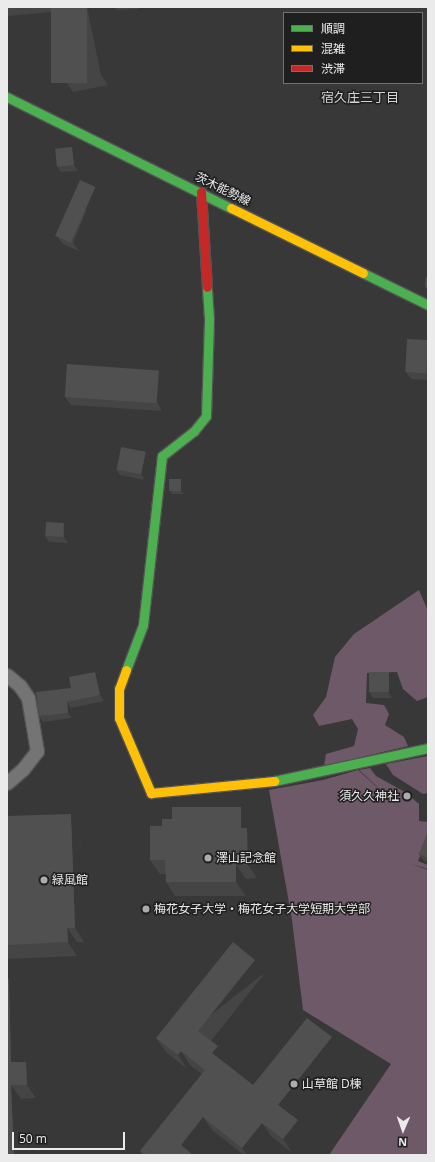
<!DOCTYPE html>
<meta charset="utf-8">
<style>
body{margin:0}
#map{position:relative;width:435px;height:1162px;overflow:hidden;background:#383838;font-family:"Open Sans","Noto Sans JP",sans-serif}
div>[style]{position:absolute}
.forest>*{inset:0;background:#6e5968}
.roads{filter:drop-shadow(1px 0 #555455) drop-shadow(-1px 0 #555455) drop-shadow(0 1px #555455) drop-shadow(0 -1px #555455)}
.street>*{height:13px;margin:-6.5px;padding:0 6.5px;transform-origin:6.5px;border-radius:6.5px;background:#757475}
.fast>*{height:9px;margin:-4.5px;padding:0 4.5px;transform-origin:4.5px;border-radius:4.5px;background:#4caf50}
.slow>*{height:9px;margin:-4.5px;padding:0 4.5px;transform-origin:4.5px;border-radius:4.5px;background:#ffc107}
.jam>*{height:9px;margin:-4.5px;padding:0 4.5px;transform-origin:4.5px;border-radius:4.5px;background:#c62828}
.wall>*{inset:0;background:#464546}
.shaded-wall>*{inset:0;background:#393839;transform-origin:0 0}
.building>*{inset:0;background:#515051;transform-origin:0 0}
.dots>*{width:11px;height:11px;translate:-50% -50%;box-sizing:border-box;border:2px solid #201f1f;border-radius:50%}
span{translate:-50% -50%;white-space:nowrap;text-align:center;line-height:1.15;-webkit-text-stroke:3px #201f1f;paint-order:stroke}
.street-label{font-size:12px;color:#ecebec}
.poi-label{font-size:12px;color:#ecebec}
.right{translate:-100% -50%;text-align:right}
.left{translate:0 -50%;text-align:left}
.neighbourhood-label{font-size:13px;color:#d5d2d4}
.frame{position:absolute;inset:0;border:8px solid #ecebec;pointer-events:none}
.legend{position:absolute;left:283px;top:12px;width:140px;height:72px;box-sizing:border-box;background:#201f1f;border:1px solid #727171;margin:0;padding:5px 7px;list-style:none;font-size:12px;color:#ecebec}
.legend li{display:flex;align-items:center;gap:8px;height:20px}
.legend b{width:20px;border:1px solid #727171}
.north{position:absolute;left:383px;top:1110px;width:40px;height:40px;-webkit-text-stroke:3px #201f1f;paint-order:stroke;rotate:182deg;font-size:11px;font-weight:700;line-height:16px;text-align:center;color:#ecebec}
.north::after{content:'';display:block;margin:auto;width:14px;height:18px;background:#ecebec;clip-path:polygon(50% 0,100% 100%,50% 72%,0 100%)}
.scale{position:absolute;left:12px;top:1132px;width:113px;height:18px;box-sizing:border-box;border:2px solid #ecebec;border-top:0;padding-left:5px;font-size:12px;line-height:14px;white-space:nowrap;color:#ecebec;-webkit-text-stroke:3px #201f1f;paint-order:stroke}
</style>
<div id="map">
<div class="forest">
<div style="clip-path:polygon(419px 590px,428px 611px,428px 697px,417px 701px,403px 689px,397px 672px,367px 673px,366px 703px,384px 705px,389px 714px,385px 725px,404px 737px,408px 746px,324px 766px,326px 754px,354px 746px,358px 729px,352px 719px,319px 726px,313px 715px,326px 697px,335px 657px,354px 634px)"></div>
<div style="clip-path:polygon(428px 756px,428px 793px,423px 794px,393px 775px,386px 764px)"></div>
<div style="clip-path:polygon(370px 768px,376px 776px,405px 792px,419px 804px,419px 821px,428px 822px,426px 842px,418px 861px,428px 865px,428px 869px,411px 864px,428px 870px,428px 1155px,329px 1155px,391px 1064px,303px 1010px,292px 920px,269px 790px,323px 780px,358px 770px,407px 814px,359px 770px)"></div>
</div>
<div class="roads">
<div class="street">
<div style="left:7px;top:675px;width:17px;rotate:40deg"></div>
<div style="left:20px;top:686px;width:14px;rotate:56deg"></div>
<div style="left:28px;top:698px;width:54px;rotate:80.4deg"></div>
<div style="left:37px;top:751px;width:23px;rotate:128deg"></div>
<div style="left:23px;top:769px;width:21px;rotate:139deg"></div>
</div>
<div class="fast">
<div style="left:7px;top:97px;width:250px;rotate:26.4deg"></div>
<div style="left:363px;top:273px;width:72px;rotate:26.2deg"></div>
<div style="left:126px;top:670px;width:48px;rotate:-69.3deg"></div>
<div style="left:143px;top:625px;width:170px;rotate:-83.6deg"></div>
<div style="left:162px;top:456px;width:41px;rotate:-38deg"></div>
<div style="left:194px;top:431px;width:19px;rotate:-51deg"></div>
<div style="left:206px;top:416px;width:98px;rotate:-88.2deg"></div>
<div style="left:209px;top:318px;width:31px;rotate:-94deg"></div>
<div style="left:274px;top:781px;width:157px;rotate:-12.1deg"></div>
</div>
<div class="slow">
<div style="left:231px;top:208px;width:147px;rotate:26.2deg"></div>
<div style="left:126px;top:670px;width:20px;rotate:110deg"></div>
<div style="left:119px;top:689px;width:29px;rotate:90deg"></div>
<div style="left:119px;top:718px;width:82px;rotate:66.9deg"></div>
<div style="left:151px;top:793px;width:124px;rotate:-5.6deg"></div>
</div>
<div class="jam">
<div style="left:201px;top:192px;width:95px;rotate:86.4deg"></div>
</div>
</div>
<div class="wall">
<div style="clip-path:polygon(7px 7px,93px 7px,108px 85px,73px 92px,66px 82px,52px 12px,7px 16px)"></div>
<div style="clip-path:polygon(115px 7px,139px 7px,139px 9px,117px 10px)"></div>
<div style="clip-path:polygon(76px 152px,78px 171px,61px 172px,57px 166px)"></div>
<div style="clip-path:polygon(102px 195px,79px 251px,63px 244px,57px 236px)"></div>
<div style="clip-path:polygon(428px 340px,428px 380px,411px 379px,406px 372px)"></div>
<div style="clip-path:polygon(159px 370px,164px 378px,162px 411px,71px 405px,65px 397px)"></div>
<div style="clip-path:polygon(146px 452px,150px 458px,145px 480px,120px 475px,116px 469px)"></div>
<div style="clip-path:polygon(183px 482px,184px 494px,172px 494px,170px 491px)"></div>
<div style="clip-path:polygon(68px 529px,68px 543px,49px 542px,45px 536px)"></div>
<div style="clip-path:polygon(95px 672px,99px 677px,104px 701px,71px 708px,72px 718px,43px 722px,39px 716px,71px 688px)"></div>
<div style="clip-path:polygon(393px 678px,392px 698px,373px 698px,369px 692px)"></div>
<div style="clip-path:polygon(7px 816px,80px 828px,84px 942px,77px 942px,77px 956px,7px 959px)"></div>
<div style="clip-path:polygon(250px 821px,250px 831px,257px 841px,257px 878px,246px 879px,246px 896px,175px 896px,166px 882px,166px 874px,160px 874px,150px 860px,162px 826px)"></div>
<div style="clip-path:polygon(428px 832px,428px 862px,423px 860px,419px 854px)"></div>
<div style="clip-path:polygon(265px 973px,211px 1041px,218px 1046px,227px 1060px,225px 1063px,253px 1085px,341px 1051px,290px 1114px,298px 1120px,307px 1134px,292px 1153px,271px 1136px,256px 1155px,244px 1155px,213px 1131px,193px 1155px,142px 1155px,140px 1151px,202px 1074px,190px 1065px,187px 1069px,166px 1052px,156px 1038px)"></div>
<div style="clip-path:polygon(9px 979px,18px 992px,20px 1062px,26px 1062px,36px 1075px,36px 1098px,21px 1099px,23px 1155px,7px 1155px)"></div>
</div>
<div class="shaded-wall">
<div style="clip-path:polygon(87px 7px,93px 7px,108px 85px,101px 75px)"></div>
<div style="clip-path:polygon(72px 147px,76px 152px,78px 171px,74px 165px)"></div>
<div style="clip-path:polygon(96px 187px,102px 195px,79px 251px,73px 243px)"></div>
<div style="clip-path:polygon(159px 370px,164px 378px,162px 411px,157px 402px)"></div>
<div style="clip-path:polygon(146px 452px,150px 458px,145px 480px,141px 474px)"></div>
<div style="clip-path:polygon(181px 479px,183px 482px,184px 494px,181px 491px)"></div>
<div style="clip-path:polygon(64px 523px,68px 529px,68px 543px,64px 537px)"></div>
<div style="clip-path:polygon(95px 672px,99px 677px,104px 701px,100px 695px)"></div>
<div style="clip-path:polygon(389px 672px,393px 678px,392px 698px,388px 692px)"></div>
<div style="clip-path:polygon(67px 702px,71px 708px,72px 718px,68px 713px)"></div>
<div style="clip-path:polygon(241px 807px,250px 821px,250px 831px,257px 841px,257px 878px,248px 865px,241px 828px)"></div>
<div style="clip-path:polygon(71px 814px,80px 828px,84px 942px,75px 928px)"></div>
<div style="clip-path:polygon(236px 865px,246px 879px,246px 896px,236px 882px)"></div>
<div style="clip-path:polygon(67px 928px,77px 942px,77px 956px,68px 942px)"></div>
<div style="left:255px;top:960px;width:16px;height:91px;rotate:52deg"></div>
<div style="clip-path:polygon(9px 979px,18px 992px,21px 1076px,11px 1062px)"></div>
<div style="clip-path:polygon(332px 1037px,341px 1051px,287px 1118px,278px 1105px)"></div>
<div style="clip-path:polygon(218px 1046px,227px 1060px,222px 1066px,212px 1053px)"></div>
<div style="clip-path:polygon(181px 1051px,190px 1065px,187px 1069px,178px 1055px)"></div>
<div style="clip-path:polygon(26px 1062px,36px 1075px,36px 1098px,27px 1085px)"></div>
<div style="clip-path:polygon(11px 1085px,21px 1099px,23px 1155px,14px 1155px)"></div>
<div style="clip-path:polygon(203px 1117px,213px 1131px,193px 1155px,187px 1155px,181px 1145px)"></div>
<div style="clip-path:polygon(298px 1120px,307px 1134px,292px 1153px,283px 1139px)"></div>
<div style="clip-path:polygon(262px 1123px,271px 1136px,256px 1155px,247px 1155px,242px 1148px)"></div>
</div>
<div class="building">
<div style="left:51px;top:7px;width:36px;height:76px"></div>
<div style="left:72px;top:147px;width:18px;height:17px;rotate:84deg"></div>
<div style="left:80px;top:180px;width:17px;height:61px;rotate:24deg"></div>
<div style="clip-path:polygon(426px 277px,428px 277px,428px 289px,425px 287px)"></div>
<div style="left:407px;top:339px;width:21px;height:33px;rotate:3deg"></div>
<div style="left:67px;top:364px;width:92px;height:33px;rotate:4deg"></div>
<div style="left:121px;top:447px;width:25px;height:23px;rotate:11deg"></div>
<div style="left:169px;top:479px;width:12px;height:12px"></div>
<div style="left:46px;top:522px;width:18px;height:14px;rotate:3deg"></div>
<div style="clip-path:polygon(95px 672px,100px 695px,67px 702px,68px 713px,39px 716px,36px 692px,71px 688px,69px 677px)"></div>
<div style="left:369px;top:672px;width:20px;height:20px"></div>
<div style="clip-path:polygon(172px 807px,241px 807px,241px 828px,247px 828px,248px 865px,236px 865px,236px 882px,166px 882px,165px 860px,150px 860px,150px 826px,162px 826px,162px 819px,172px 819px)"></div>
<div style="clip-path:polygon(71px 814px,75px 928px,67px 928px,68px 942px,7px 945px,7px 816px)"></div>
<div style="clip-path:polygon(428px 832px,428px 858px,419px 854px)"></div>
<div style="clip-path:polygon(233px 942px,255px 960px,198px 1031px,218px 1046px,212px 1053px,253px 1085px,307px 1018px,332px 1037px,278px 1105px,298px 1120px,283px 1139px,262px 1123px,242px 1148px,203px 1117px,181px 1145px,193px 1155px,145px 1155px,140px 1151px,205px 1070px,181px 1051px,178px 1055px,156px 1038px)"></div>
<div style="clip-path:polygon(7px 979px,9px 979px,11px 1062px,26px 1062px,27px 1085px,11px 1085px,14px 1155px,7px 1155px)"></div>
</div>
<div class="dots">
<div style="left:407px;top:796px;background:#adacad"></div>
<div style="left:208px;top:858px;background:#adacad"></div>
<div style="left:44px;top:880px;background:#adacad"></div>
<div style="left:146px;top:909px;background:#adacad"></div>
<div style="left:294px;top:1084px;background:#adacad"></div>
</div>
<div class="street-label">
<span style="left:223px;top:189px;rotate:26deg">茨木能勢線</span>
</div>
<div class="poi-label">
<span class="right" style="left:399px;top:796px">須久久神社</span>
<span class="left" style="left:216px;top:858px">澤山記念館</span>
<span class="left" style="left:52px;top:880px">緑風館</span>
<span class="left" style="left:154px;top:909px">梅花女子大学・梅花女子大学短期大学部</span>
<span class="left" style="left:302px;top:1084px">山草館 D棟</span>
</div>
<div class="neighbourhood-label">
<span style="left:360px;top:97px">宿久庄三丁目</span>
</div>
<div class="frame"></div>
<ul class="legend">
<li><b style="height:5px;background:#4caf50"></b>順調</li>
<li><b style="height:5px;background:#ffc107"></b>混雑</li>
<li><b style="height:5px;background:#c62828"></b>渋滞</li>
</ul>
<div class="north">N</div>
<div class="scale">50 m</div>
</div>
